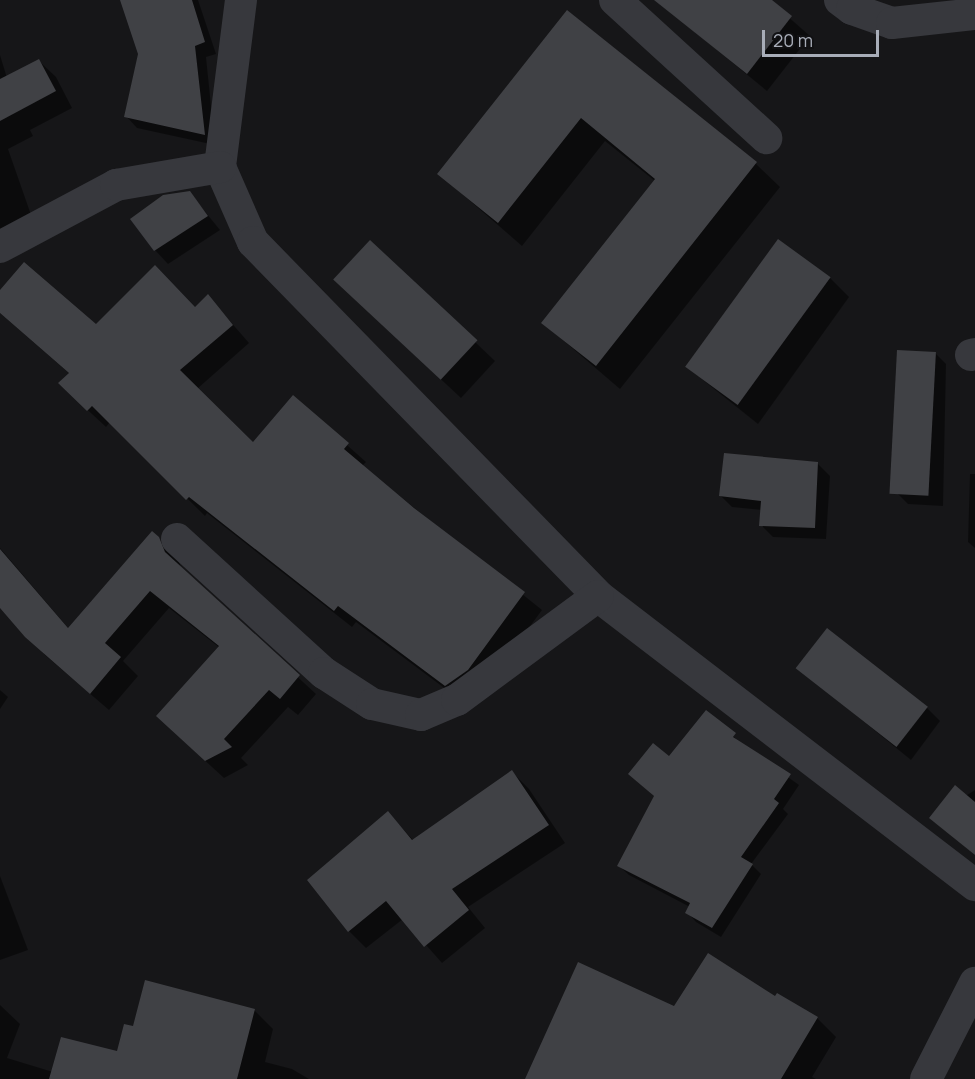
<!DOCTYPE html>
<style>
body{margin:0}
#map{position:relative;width:975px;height:1079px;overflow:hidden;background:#161618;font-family:Manrope,sans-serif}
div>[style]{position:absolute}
.shadow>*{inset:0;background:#0007}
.building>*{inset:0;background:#404145;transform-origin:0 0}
.minor>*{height:32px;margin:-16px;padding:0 16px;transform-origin:16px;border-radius:16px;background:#37383d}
span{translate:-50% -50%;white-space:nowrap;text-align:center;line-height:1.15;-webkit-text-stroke:5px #111113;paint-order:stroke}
.scale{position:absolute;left:762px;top:30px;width:117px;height:27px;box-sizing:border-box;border:3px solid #a8adb8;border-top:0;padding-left:8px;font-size:18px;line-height:21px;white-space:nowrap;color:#a8adb8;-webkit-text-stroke:4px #111113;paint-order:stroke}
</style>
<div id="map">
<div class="shadow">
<div style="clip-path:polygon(122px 0,198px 0,216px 54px,206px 57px,215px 145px,137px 128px,126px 116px,140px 54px)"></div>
<div style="clip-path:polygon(656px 0,769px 0,810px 36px,767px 91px)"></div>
<div style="clip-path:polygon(567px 12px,756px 164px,780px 187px,620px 389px,543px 323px,655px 181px,605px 141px,522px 246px,439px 174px)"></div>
<div style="clip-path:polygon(0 55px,7px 78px,39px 61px,56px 77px,72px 108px,30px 130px,33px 136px,8px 149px,37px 232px,0 254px)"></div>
<div style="clip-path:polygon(189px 192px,220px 230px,168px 264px,155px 250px)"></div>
<div style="clip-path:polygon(370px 242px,495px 361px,461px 398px,355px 299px)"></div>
<div style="clip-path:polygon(830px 278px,849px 297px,758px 424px,688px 368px)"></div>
<div style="clip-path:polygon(0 292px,96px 326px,195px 309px,208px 296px,249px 343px,197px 389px,253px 444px,293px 397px,366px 462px,362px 466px,542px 610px,485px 687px,463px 702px,356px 622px,352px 627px,207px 513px,205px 516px,110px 422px,106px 427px,78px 401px,70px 374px,0 313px)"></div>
<div style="clip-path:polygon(935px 353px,946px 364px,943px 506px,908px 504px,897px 493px)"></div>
<div style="clip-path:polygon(818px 464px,830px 476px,826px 539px,773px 537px,761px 525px,762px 510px,732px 507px,720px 495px)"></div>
<div style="clip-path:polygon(970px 474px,975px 474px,975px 548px,968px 542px)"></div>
<div style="clip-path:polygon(158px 538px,177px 557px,182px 570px,316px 694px,298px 715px,288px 707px,241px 758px,248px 765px,224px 778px,176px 734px,220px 648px,169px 608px,123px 661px,138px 676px,109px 710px,45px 655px,0 602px,0 548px,69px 629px)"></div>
<div style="clip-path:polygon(798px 668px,927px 708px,940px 721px,911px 760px)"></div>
<div style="clip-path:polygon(0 690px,8px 697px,0 709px)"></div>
<div style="clip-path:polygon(706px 712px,743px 745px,799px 785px,783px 809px,788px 814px,751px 864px,761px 874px,721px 937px,696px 922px,687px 912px,690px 907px,629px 875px,619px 866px,655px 797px,630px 774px,669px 758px)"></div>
<div style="clip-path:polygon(512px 772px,529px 789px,565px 843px,468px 907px,485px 928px,442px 963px,403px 919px,366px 948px,349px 931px,388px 813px,414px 841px)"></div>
<div style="clip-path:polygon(975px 790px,975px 855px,931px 818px)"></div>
<div style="clip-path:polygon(0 876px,28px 950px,0 960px)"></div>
<div style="clip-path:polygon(776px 998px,817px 1018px,836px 1037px,812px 1077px,816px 1079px,526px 1079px,675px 1008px)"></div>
<div style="clip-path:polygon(0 1005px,20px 1024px,7px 1058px,53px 1072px,118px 1053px,134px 1028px,254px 1010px,273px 1029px,265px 1062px,292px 1069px,309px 1079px,0 1079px)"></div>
</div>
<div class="building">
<div style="clip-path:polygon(120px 0,192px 0,205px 42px,195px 46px,205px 135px,124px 117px,138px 54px)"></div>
<div style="clip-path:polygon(654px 0,772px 0,792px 16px,747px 74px)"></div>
<div style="clip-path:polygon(567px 10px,757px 162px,596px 366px,541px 323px,655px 179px,581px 118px,498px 223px,437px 174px)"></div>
<div style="clip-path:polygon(39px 59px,56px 91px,0 121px,0 79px)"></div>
<div style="clip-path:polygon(190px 191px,208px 216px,154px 251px,130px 219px,163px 195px)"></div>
<div style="left:778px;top:239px;width:65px;height:158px;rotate:36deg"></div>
<div style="left:370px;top:240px;width:147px;height:54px;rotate:43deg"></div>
<div style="clip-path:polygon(24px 262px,96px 324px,155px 265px,195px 307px,208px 294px,233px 325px,180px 370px,253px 442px,293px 395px,349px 443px,344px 449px,414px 508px,525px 592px,468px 670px,445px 686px,338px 606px,334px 611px,189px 497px,186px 500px,92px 406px,87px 411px,58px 383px,69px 373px,0 313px,0 290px)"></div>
<div style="left:897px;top:350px;width:39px;height:144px;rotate:3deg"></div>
<div style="clip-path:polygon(724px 453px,818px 462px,815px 528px,759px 526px,761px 501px,719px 496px)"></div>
<div style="clip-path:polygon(152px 531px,159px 537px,165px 552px,300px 675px,280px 699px,269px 690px,224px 739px,232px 747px,205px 761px,156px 716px,219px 646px,150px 591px,105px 643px,121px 657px,90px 694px,25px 637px,0 608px,0 549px,68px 628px)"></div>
<div style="left:827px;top:628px;width:128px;height:51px;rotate:38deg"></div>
<div style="clip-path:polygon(706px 710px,736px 733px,733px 737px,791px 774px,774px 799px,779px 803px,741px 857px,753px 864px,712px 928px,685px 913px,690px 903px,617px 866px,654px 796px,628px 774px,653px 743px,669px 756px)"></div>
<div style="clip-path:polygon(512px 770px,549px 825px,452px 889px,469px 910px,424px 947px,386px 901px,348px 932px,307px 880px,388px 811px,412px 840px)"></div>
<div style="clip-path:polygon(955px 785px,975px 802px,975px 855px,929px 818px)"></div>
<div style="clip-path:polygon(708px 953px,775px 996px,777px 993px,818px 1017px,781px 1079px,525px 1079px,578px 962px,674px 1006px)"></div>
<div style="clip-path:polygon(145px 980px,255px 1009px,237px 1079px,49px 1079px,61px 1037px,117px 1051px,124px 1024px,133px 1026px)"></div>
</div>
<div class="minor">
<div style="left:241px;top:0;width:168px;rotate:97.2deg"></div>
<div style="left:220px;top:167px;width:82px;rotate:66.3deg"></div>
<div style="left:253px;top:242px;width:494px;rotate:45.7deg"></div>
<div style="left:598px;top:596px;width:475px;rotate:37.5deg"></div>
<div style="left:615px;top:0;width:205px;rotate:42.4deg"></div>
<div style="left:840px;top:0;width:15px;rotate:37deg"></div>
<div style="left:852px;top:9px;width:42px;rotate:19.3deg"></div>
<div style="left:892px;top:23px;width:83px;rotate:-6.2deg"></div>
<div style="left:0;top:247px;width:132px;rotate:-28.1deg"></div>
<div style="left:116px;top:185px;width:106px;rotate:-9.8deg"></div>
<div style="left:971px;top:355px;width:4px;rotate:-14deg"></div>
<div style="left:177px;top:539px;width:199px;rotate:42.4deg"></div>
<div style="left:324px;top:673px;width:57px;rotate:32.9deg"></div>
<div style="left:372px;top:704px;width:50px;rotate:12.7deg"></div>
<div style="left:421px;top:715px;width:39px;rotate:-23deg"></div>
<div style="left:457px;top:700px;width:175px;rotate:-36.4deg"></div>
<div style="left:926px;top:1079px;width:108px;rotate:-63deg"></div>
</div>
<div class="scale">20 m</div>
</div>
